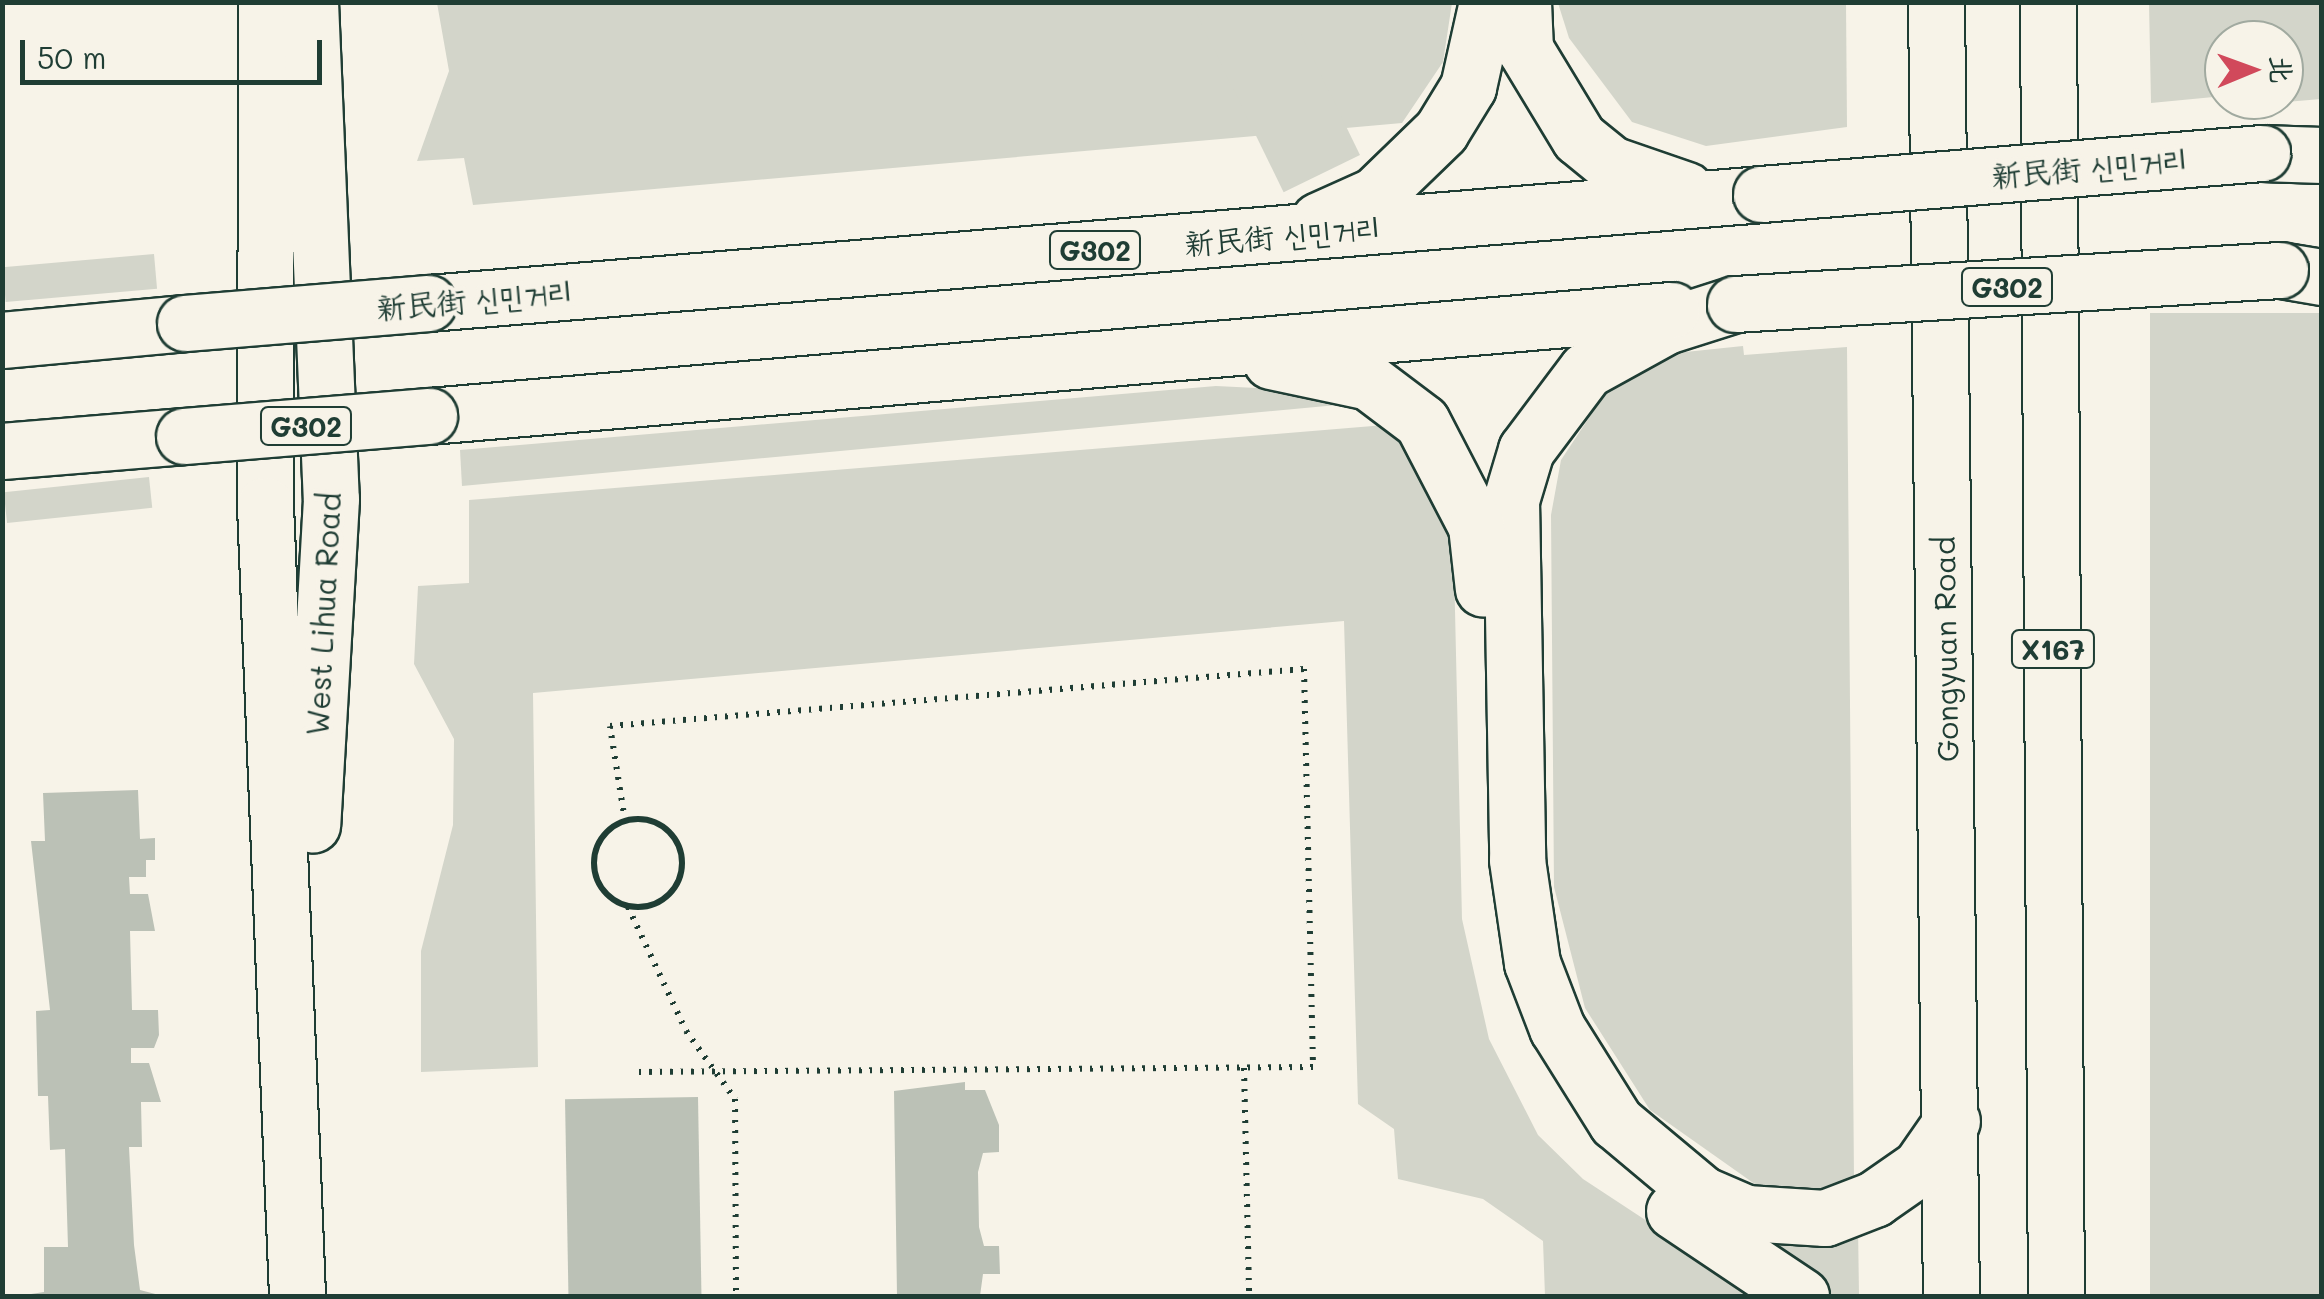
<!DOCTYPE html>
<meta charset="utf-8">
<style>
body{margin:0}
#map{position:relative;width:2324px;height:1299px;overflow:hidden;background:#f7f3e8;font-family:Mali,"LXGW WenKai TC","Poor Story",sans-serif}
div>[style]{position:absolute}
.green>*{inset:0;background:#d3d5ca;transform-origin:0 0}
.building>*{inset:0;background:#bbc1b6;transform-origin:0 0}
.path>*{height:6px;margin-top:-3px;transform-origin:0;background:repeating-linear-gradient(90deg,#1f3d34 0 2.5px,transparent 0 10.5px)}
.path>.ring{margin:-3px;padding:0;box-sizing:content-box;background:none;border:6px solid #1f3d34;border-radius:50%}
.roads{filter:drop-shadow(2px 0 #1f3d34) drop-shadow(-2px 0 #1f3d34) drop-shadow(0 2px #1f3d34) drop-shadow(0 -2px #1f3d34)}
.minor>*{height:55px;margin:-27.5px;padding:0 27.5px;transform-origin:27.5px;border-radius:27.5px;background:#f7f3e8}
.major>*{height:55px;margin:-27.5px;padding:0 27.5px;transform-origin:27.5px;border-radius:27.5px;background:#f7f3e8}
.highway>*{height:55px;margin:-27.5px;padding:0 27.5px;transform-origin:27.5px;border-radius:27.5px;background:#f7f3e8}
.bridges{filter:drop-shadow(2px 0 #1f3d34) drop-shadow(-2px 0 #1f3d34) drop-shadow(0 2px #1f3d34) drop-shadow(0 -2px #1f3d34)}
.highway-bridge>*{height:55px;margin:-27.5px;padding:0 27.5px;transform-origin:27.5px;border-radius:27.5px;background:#f7f3e8}
span{translate:-50% -50%;white-space:nowrap;text-align:center;line-height:1.15;-webkit-text-stroke:9px #f7f3e8;paint-order:stroke}
.shield-label span{padding:2px 8px;background:#f7f3e8;border:2px solid;border-radius:8px;-webkit-text-stroke-width:0}
.shield-label{font-size:28px;color:#1f3d34;font-weight:700}
.street-label{font-size:30px;color:#1f3d34}
.frame{position:absolute;inset:0;border:5px solid #1f3d34;pointer-events:none}
.north{position:absolute;left:2204px;top:20px;width:100px;height:100px;box-sizing:border-box;background:#f7f3e8;border:2px solid #a1aaa0;border-radius:50%;rotate:89deg;font-size:28px;font-weight:700;line-height:40px;text-align:center;color:#1f3d34}
.north::after{content:'';display:block;margin:auto;width:35px;height:45px;background:#d1495b;clip-path:polygon(50% 0,100% 100%,50% 72%,0 100%)}
.scale{position:absolute;left:20px;top:40px;width:302px;height:45px;box-sizing:border-box;border:5px solid #1f3d34;border-top:0;padding-left:12px;font-size:30px;line-height:35px;white-space:nowrap;color:#1f3d34;-webkit-text-stroke:8px #f7f3e8;paint-order:stroke}
</style>
<div id="map">
<div class="green">
<div style="clip-path:polygon(437px 3px,1452px 2px,1452px 3px,1443px 62px,1402px 123px,473px 205px,464px 158px,417px 161px,449px 71px)"></div>
<div style="clip-path:polygon(1558px 3px,1846px 3px,1847px 127px,1706px 146px,1632px 122px,1569px 38px)"></div>
<div style="clip-path:polygon(2149px 3px,2321px 3px,2321px 99px,2276px 103px,2271px 100px,2284px 100px,2284px 40px,2224px 40px,2224px 96px,2151px 103px)"></div>
<div style="left:1360px;top:155px;width:85px;height:905px;rotate:154deg"></div>
<div style="left:154px;top:254px;width:35px;height:152px;rotate:85deg"></div>
<div style="left:2321px;top:313px;width:983px;height:171px;rotate:90deg"></div>
<div style="clip-path:polygon(1743px 346px,1744px 355px,1847px 347px,1854px 1179px,1816px 1191px,1759px 1187px,1650px 1110px,1585px 1008px,1554px 887px,1551px 515px,1561px 460px,1612px 383px,1666px 354px)"></div>
<div style="clip-path:polygon(1216px 386px,1280px 389px,1337px 405px,462px 486px,460px 450px)"></div>
<div style="clip-path:polygon(1385px 425px,1412px 454px,1447px 523px,1454px 566px,1462px 919px,1489px 1039px,1538px 1135px,1583px 1179px,1761px 1296px,1545px 1296px,1543px 1241px,1483px 1199px,1398px 1179px,1394px 1129px,1358px 1104px,1344px 621px,533px 693px,538px 1067px,421px 1072px,421px 951px,453px 825px,454px 739px,414px 664px,418px 586px,469px 583px,469px 500px)"></div>
<div style="left:149px;top:477px;width:31px;height:146px;rotate:84deg"></div>
<div style="clip-path:polygon(1858px 1226px,1859px 1296px,1833px 1296px,1775px 1254px,1781px 1242px)"></div>
</div>
<div class="building">
<div style="clip-path:polygon(138px 790px,140px 839px,155px 838px,155px 860px,146px 860px,146px 877px,129px 877px,130px 894px,148px 894px,155px 931px,130px 931px,132px 1010px,158px 1010px,159px 1035px,154px 1048px,131px 1048px,131px 1063px,149px 1063px,161px 1102px,141px 1102px,142px 1147px,129px 1147px,134px 1245px,140px 1290px,163px 1296px,18px 1296px,44px 1292px,44px 1247px,68px 1247px,65px 1149px,50px 1150px,48px 1096px,38px 1096px,36px 1011px,50px 1010px,31px 841px,45px 841px,43px 793px)"></div>
<div style="clip-path:polygon(965px 1082px,965px 1090px,985px 1090px,999px 1125px,999px 1152px,983px 1153px,978px 1172px,979px 1227px,984px 1246px,999px 1246px,1000px 1274px,983px 1274px,980px 1296px,897px 1296px,894px 1091px)"></div>
<div style="left:698px;top:1097px;width:199px;height:133px;rotate:89deg"></div>
</div>
<div class="path">
<div class="ring" style="left:594px;top:819px;width:82px;height:82px"></div>
<div style="left:625px;top:821px;width:96px;rotate:-99deg"></div>
<div style="left:610px;top:726px;width:696px;rotate:-4.7deg"></div>
<div style="left:1304px;top:669px;width:398px;rotate:88.7deg"></div>
<div style="left:1313px;top:1067px;width:676px;rotate:179.58deg"></div>
<div style="left:628px;top:907px;width:137px;rotate:64.9deg"></div>
<div style="left:686px;top:1031px;width:84px;rotate:54.2deg"></div>
<div style="left:735px;top:1099px;width:197px;rotate:89.7deg"></div>
<div style="left:1244px;top:1068px;width:228px;rotate:88.7deg"></div>
</div>
<div class="roads">
<div class="minor">
<div style="left:266px;top:2px;width:503px;rotate:90.11deg"></div>
<div style="left:265px;top:505px;width:792px;rotate:87.68deg"></div>
<div style="left:310px;top:2px;width:497px;rotate:87.6deg"></div>
<div style="left:331px;top:499px;width:326px;rotate:93.3deg"></div>
</div>
<div class="major">
<div style="left:1936px;top:2px;width:1294px;rotate:89.34deg"></div>
<div style="left:2048px;top:2px;width:1294px;rotate:89.65deg"></div>
</div>
<div class="highway">
<div style="left:1523px;top:2px;width:47px;rotate:87.6deg"></div>
<div style="left:1525px;top:49px;width:104px;rotate:58.8deg"></div>
<div style="left:1579px;top:138px;width:41px;rotate:39.1deg"></div>
<div style="left:1611px;top:164px;width:79px;rotate:19.1deg"></div>
<div style="left:2262px;top:153px;width:60px;rotate:1.9deg"></div>
<div style="left:1319px;top:220px;width:61px;rotate:-24.1deg"></div>
<div style="left:1375px;top:195px;width:92px;rotate:-44.1deg"></div>
<div style="left:1441px;top:131px;width:52px;rotate:-58.5deg"></div>
<div style="left:1468px;top:87px;width:87px;rotate:-77.4deg"></div>
<div style="left:2280px;top:270px;width:43px;rotate:9.5deg"></div>
<div style="left:428px;top:303px;width:1337px;rotate:-4.67deg"></div>
<div style="left:1735px;top:304px;width:72px;rotate:162.3deg"></div>
<div style="left:1666px;top:326px;width:91px;rotate:151.2deg"></div>
<div style="left:1586px;top:370px;width:100px;rotate:126.9deg"></div>
<div style="left:1526px;top:450px;width:52px;rotate:106.7deg"></div>
<div style="left:1511px;top:500px;width:360px;rotate:89deg"></div>
<div style="left:1517px;top:860px;width:104px;rotate:81.7deg"></div>
<div style="left:1532px;top:963px;width:70px;rotate:69deg"></div>
<div style="left:1557px;top:1028px;width:111px;rotate:57.9deg"></div>
<div style="left:1616px;top:1122px;width:112px;rotate:39.9deg"></div>
<div style="left:1702px;top:1194px;width:48px;rotate:23.4deg"></div>
<div style="left:1746px;top:1213px;width:79px;rotate:3.6deg"></div>
<div style="left:1825px;top:1218px;width:53px;rotate:-21.2deg"></div>
<div style="left:1874px;top:1199px;width:56px;rotate:-34.8deg"></div>
<div style="left:1920px;top:1167px;width:56px;rotate:-55.2deg"></div>
<div style="left:2px;top:340px;width:184px;rotate:-5.3deg"></div>
<div style="left:1271px;top:361px;width:100px;rotate:12.1deg"></div>
<div style="left:1369px;top:382px;width:66px;rotate:37deg"></div>
<div style="left:1422px;top:422px;width:117px;rotate:62.6deg"></div>
<div style="left:1476px;top:526px;width:63px;rotate:83.7deg"></div>
<div style="left:429px;top:416px;width:1247px;rotate:-4.88deg"></div>
<div style="left:2px;top:451px;width:183px;rotate:-4.7deg"></div>
<div style="left:1674px;top:1211px;width:153px;rotate:33.8deg"></div>
</div>
</div>
<div class="bridges">
<div class="highway-bridge">
<div style="left:1761px;top:194px;width:503px;rotate:-4.68deg"></div>
<div style="left:1735px;top:304px;width:546px;rotate:-3.57deg"></div>
<div style="left:185px;top:323px;width:244px;rotate:-4.7deg"></div>
<div style="left:184px;top:436px;width:246px;rotate:-4.7deg"></div>
</div>
</div>
<div class="shield-label">
<span style="left:1095px;top:250px">G302</span>
<span style="left:2007px;top:287px">G302</span>
<span style="left:306px;top:426px">G302</span>
<span style="left:2053px;top:649px">X167</span>
</div>
<div class="street-label">
<span style="left:2089px;top:167px;rotate:-5deg">新民街 신민거리</span>
<span style="left:1282px;top:235px;rotate:-5deg">新民街 신민거리</span>
<span style="left:474px;top:299px;rotate:-5deg">新民街 신민거리</span>
<span style="left:323px;top:614px;rotate:-87deg">West Lihua Road</span>
<span style="left:1945px;top:649px;rotate:-91deg">Gongyuan Road</span>
</div>
<div class="frame"></div>
<div class="north">北</div>
<div class="scale">50 m</div>
</div>
